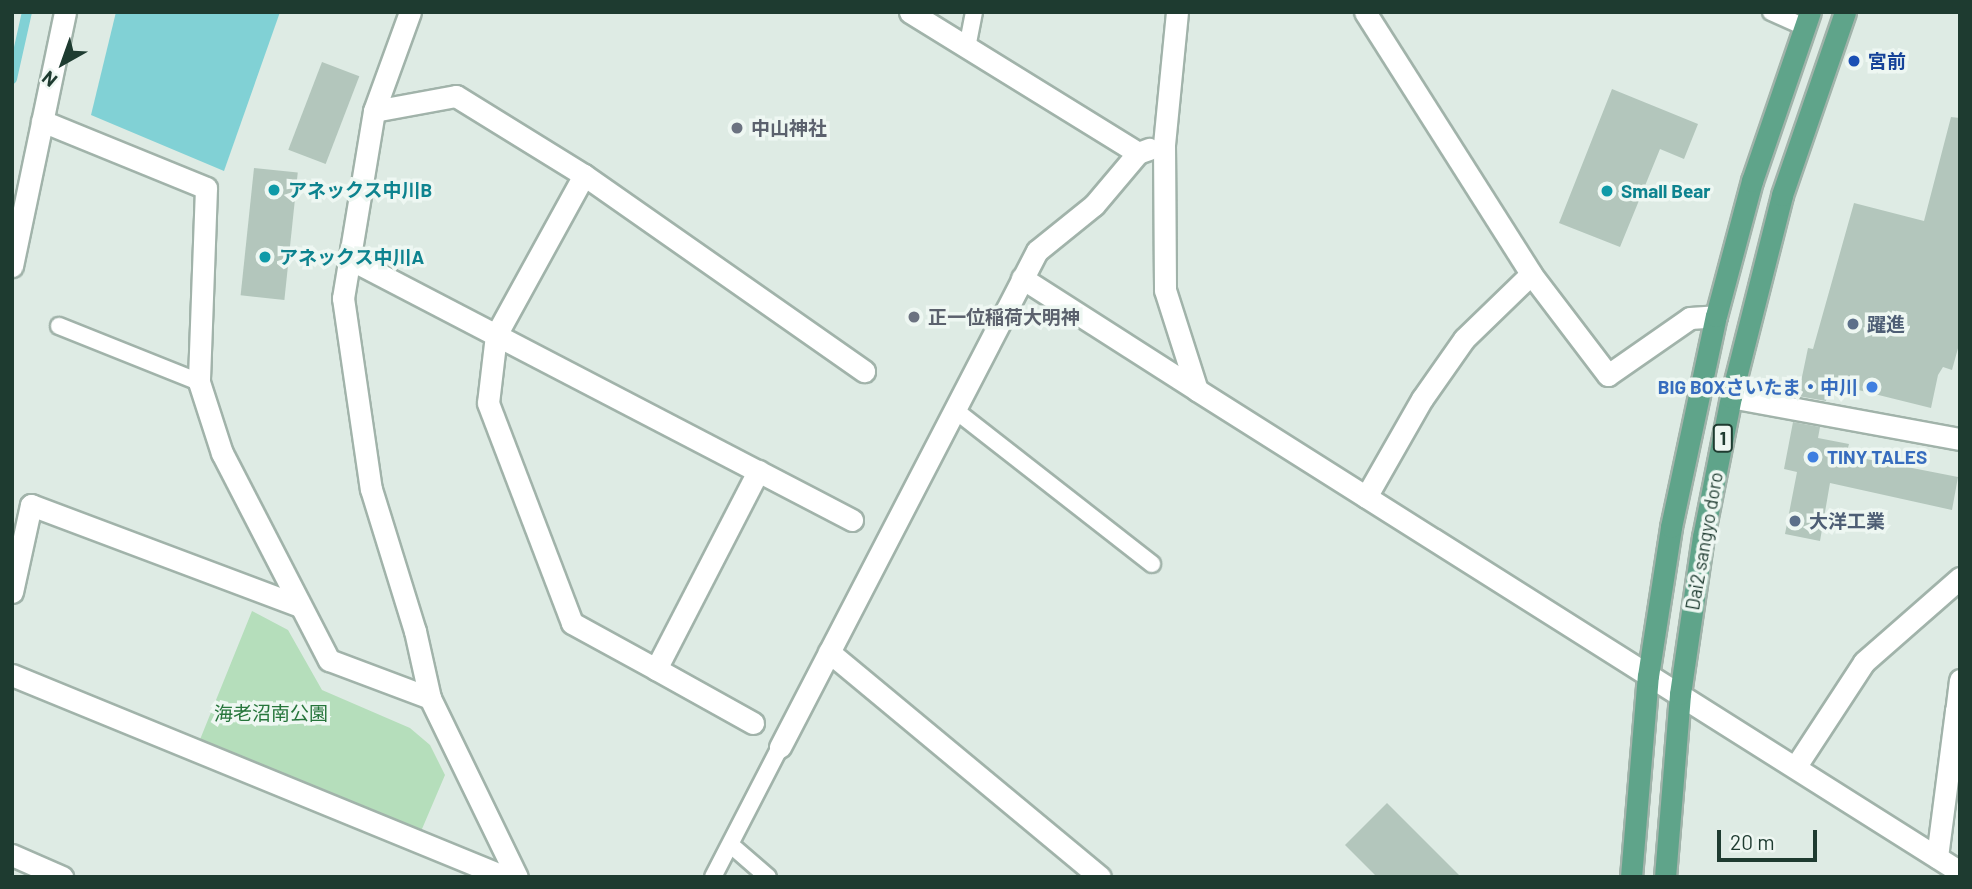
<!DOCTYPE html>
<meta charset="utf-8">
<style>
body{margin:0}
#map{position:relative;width:1972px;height:889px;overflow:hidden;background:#deebe4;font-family:Barlow,"Noto Sans JP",sans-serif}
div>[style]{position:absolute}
.green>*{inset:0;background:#b5debb}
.water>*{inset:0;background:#81d1d5}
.stream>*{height:10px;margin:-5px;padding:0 5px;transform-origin:5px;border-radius:5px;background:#81d1d5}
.building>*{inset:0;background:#b3c6bc;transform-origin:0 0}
.roads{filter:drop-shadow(2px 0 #a1b3aa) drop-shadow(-2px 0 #a1b3aa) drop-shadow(0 2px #a1b3aa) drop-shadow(0 -2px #a1b3aa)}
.service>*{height:16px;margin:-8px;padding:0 8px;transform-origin:8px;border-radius:8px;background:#fff}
.minor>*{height:21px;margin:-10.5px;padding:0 10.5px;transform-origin:10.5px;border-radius:10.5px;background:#fff}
.tertiary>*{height:21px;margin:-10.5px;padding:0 10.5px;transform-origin:10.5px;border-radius:10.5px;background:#fff}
.primary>*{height:21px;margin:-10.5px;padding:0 10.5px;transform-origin:10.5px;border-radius:10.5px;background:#5fa48a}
.dots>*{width:19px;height:19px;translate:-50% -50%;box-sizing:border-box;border:4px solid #eef7f2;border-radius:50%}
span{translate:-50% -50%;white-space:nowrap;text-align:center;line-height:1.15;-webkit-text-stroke:7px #eef7f2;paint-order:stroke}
.shield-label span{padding:2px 5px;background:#eef7f2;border:2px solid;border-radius:5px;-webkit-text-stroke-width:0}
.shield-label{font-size:18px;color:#1e3b30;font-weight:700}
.transit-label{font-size:19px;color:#164399;font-weight:700}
.left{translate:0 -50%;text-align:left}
.worship-label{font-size:19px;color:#5b616d;font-weight:700}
.culture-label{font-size:19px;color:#0d838f;font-weight:700}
.service-label{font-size:19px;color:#4e5e75;font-weight:700}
.shop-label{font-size:19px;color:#366cbe;font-weight:700}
.right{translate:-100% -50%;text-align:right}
.street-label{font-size:19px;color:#1e3b30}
.park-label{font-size:19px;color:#26753b}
.frame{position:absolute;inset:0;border:14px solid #1e3b30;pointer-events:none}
.north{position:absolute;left:28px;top:28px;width:70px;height:70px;-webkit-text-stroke:5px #eef7f2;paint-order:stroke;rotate:220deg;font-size:19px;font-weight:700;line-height:28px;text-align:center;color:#1e3b30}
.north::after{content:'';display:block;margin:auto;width:24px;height:32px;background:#1e3b30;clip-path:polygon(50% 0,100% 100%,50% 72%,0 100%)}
.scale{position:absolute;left:1717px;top:830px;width:100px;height:32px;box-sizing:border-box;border:4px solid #1e3b30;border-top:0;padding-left:9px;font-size:21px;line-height:24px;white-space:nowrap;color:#1e3b30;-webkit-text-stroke:5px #eef7f2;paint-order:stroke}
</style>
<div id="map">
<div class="green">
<div style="clip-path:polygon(252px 611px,288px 630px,322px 690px,410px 728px,430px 745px,445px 775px,419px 836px,199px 742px)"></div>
</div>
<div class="water">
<div style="clip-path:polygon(116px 12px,280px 12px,224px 171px,91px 115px)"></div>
</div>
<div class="stream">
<div style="left:12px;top:79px;width:69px;rotate:-77.4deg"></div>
</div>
<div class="building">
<div style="left:322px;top:62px;width:40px;height:94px;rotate:21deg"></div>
<div style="clip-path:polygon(1612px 89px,1698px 124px,1684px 159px,1660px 149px,1620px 247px,1559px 223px)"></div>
<div style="clip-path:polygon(1951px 117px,1960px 118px,1960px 341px,1952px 370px,1943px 367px,1938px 375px,1931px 408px,1830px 383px,1826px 401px,1798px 396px,1808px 348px,1813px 349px,1854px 203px,1924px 221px)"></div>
<div style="left:254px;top:168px;width:44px;height:128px;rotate:6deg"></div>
<div style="clip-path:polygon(1793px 422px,1820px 427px,1818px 438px,1849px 444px,1846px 455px,1958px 477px,1952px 510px,1830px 483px,1820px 541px,1785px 534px,1797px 472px,1784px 469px)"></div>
<div style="clip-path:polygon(1387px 803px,1461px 877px,1377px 877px,1345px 845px)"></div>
</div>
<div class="roads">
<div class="service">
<div style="left:1771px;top:12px;width:36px;rotate:24deg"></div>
<div style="left:967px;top:48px;width:37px;rotate:-79deg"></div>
<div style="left:59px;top:326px;width:151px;rotate:21.8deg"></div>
<div style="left:955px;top:410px;width:250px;rotate:38deg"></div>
<div style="left:731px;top:845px;width:49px;rotate:40.9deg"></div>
<div style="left:713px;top:877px;width:146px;rotate:-62.7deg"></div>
</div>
<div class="minor">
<div style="left:410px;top:12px;width:105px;rotate:110deg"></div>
<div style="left:374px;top:111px;width:190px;rotate:99.4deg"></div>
<div style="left:343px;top:298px;width:193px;rotate:81.7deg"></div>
<div style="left:371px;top:489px;width:149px;rotate:72.8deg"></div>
<div style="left:415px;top:631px;width:69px;rotate:77.4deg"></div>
<div style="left:430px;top:698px;width:199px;rotate:64.1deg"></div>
<div style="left:910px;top:12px;width:268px;rotate:31.7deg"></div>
<div style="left:1138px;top:153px;width:12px;rotate:-20deg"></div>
<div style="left:1177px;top:12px;width:133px;rotate:95.6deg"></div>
<div style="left:1164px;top:144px;width:146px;rotate:89.6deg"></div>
<div style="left:1165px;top:290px;width:105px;rotate:72.3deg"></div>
<div style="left:1197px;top:390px;width:902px;rotate:32.28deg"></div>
<div style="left:1365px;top:12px;width:310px;rotate:57.6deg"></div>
<div style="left:1531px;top:274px;width:127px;rotate:52.7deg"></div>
<div style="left:1608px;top:375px;width:100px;rotate:-34.8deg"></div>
<div style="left:1690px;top:318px;width:26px;rotate:-4deg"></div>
<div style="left:374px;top:111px;width:83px;rotate:-10.4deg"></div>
<div style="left:456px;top:96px;width:150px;rotate:31.7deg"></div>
<div style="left:584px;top:175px;width:342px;rotate:35deg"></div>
<div style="left:42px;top:121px;width:177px;rotate:22.2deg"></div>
<div style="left:206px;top:188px;width:194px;rotate:92.1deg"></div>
<div style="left:199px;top:382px;width:75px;rotate:72.1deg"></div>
<div style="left:222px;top:453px;width:233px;rotate:62.7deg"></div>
<div style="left:329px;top:660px;width:108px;rotate:20.6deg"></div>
<div style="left:584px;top:175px;width:183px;rotate:118.8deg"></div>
<div style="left:496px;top:335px;width:68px;rotate:96.7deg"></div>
<div style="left:488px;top:403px;width:235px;rotate:69.1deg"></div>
<div style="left:572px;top:623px;width:96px;rotate:28.7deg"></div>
<div style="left:350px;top:259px;width:460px;rotate:27.5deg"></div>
<div style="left:1022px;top:278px;width:208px;rotate:32.6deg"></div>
<div style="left:1731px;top:397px;width:233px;rotate:10.4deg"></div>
<div style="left:1366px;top:497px;width:113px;rotate:-60.3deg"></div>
<div style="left:1422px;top:399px;width:73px;rotate:-55deg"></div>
<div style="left:1464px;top:339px;width:93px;rotate:-44.1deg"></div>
<div style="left:12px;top:592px;width:89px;rotate:-77.7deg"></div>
<div style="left:31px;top:505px;width:287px;rotate:20.6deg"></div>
<div style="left:829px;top:652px;width:352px;rotate:39.7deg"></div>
<div style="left:12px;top:675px;width:533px;rotate:22.28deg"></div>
<div style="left:1960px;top:680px;width:31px;rotate:97deg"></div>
<div style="left:1956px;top:711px;width:4px;rotate:27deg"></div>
<div style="left:753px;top:723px;width:111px;rotate:-150.9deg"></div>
<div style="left:656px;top:669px;width:223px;rotate:-62.7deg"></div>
<div style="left:758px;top:471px;width:106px;rotate:27.5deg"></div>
<div style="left:780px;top:747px;width:559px;rotate:-62.61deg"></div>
<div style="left:1037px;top:251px;width:73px;rotate:-38.9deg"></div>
<div style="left:1094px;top:205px;width:68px;rotate:-49.8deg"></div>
<div style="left:1796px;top:766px;width:124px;rotate:-56.8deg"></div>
<div style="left:1864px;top:662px;width:128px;rotate:-41.2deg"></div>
<div style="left:12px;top:855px;width:55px;rotate:23.7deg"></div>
<div style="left:1937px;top:857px;width:147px;rotate:-82.6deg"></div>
</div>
<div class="tertiary">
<div style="left:12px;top:266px;width:259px;rotate:-78.2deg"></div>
</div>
<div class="primary">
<div style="left:1631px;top:877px;width:202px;rotate:-85.2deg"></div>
<div style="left:1648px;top:676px;width:151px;rotate:-81.2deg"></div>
<div style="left:1671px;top:527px;width:216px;rotate:-78deg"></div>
<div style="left:1716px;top:316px;width:140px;rotate:-75.1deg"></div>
<div style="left:1752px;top:181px;width:179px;rotate:-71.1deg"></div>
<div style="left:1665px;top:877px;width:184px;rotate:-85.3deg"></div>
<div style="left:1680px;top:694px;width:159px;rotate:-81.7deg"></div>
<div style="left:1703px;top:537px;width:143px;rotate:-78.7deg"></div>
<div style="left:1731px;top:397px;width:208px;rotate:-75.8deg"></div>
<div style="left:1782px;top:195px;width:194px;rotate:-71deg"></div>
</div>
</div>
<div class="dots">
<div style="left:1854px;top:61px;background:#1a4fb4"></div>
<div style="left:737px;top:128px;background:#6b7280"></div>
<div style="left:274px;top:190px;background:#0f9aa8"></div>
<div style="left:1607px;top:191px;background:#0f9aa8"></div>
<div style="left:265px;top:257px;background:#0f9aa8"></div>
<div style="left:914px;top:317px;background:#6b7280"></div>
<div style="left:1853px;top:324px;background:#5c6f8a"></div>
<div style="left:1872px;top:387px;background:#3f7fe0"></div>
<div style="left:1813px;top:457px;background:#3f7fe0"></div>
<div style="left:1795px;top:521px;background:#5c6f8a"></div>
</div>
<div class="shield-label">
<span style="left:1723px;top:438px">1</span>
</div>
<div class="transit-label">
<span class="left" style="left:1868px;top:61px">宮前</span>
</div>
<div class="worship-label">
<span class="left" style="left:751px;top:128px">中山神社</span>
<span class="left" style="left:928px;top:317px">正一位稲荷大明神</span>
</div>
<div class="culture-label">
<span class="left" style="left:288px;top:190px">アネックス中川B</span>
<span class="left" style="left:1621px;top:191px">Small Bear</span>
<span class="left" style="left:279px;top:257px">アネックス中川A</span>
</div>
<div class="service-label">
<span class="left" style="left:1867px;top:324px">躍進</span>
<span class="left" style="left:1809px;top:521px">大洋工業</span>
</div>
<div class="shop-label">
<span class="right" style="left:1858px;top:387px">BIG BOXさいたま・中川</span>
<span class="left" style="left:1827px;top:457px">TINY TALES</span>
</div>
<div class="street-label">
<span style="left:1704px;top:541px;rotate:-80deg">Dai2 sangyo doro</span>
</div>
<div class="park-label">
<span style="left:271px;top:713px">海老沼南公園</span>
</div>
<div class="frame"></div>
<div class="north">N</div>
<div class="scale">20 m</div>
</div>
